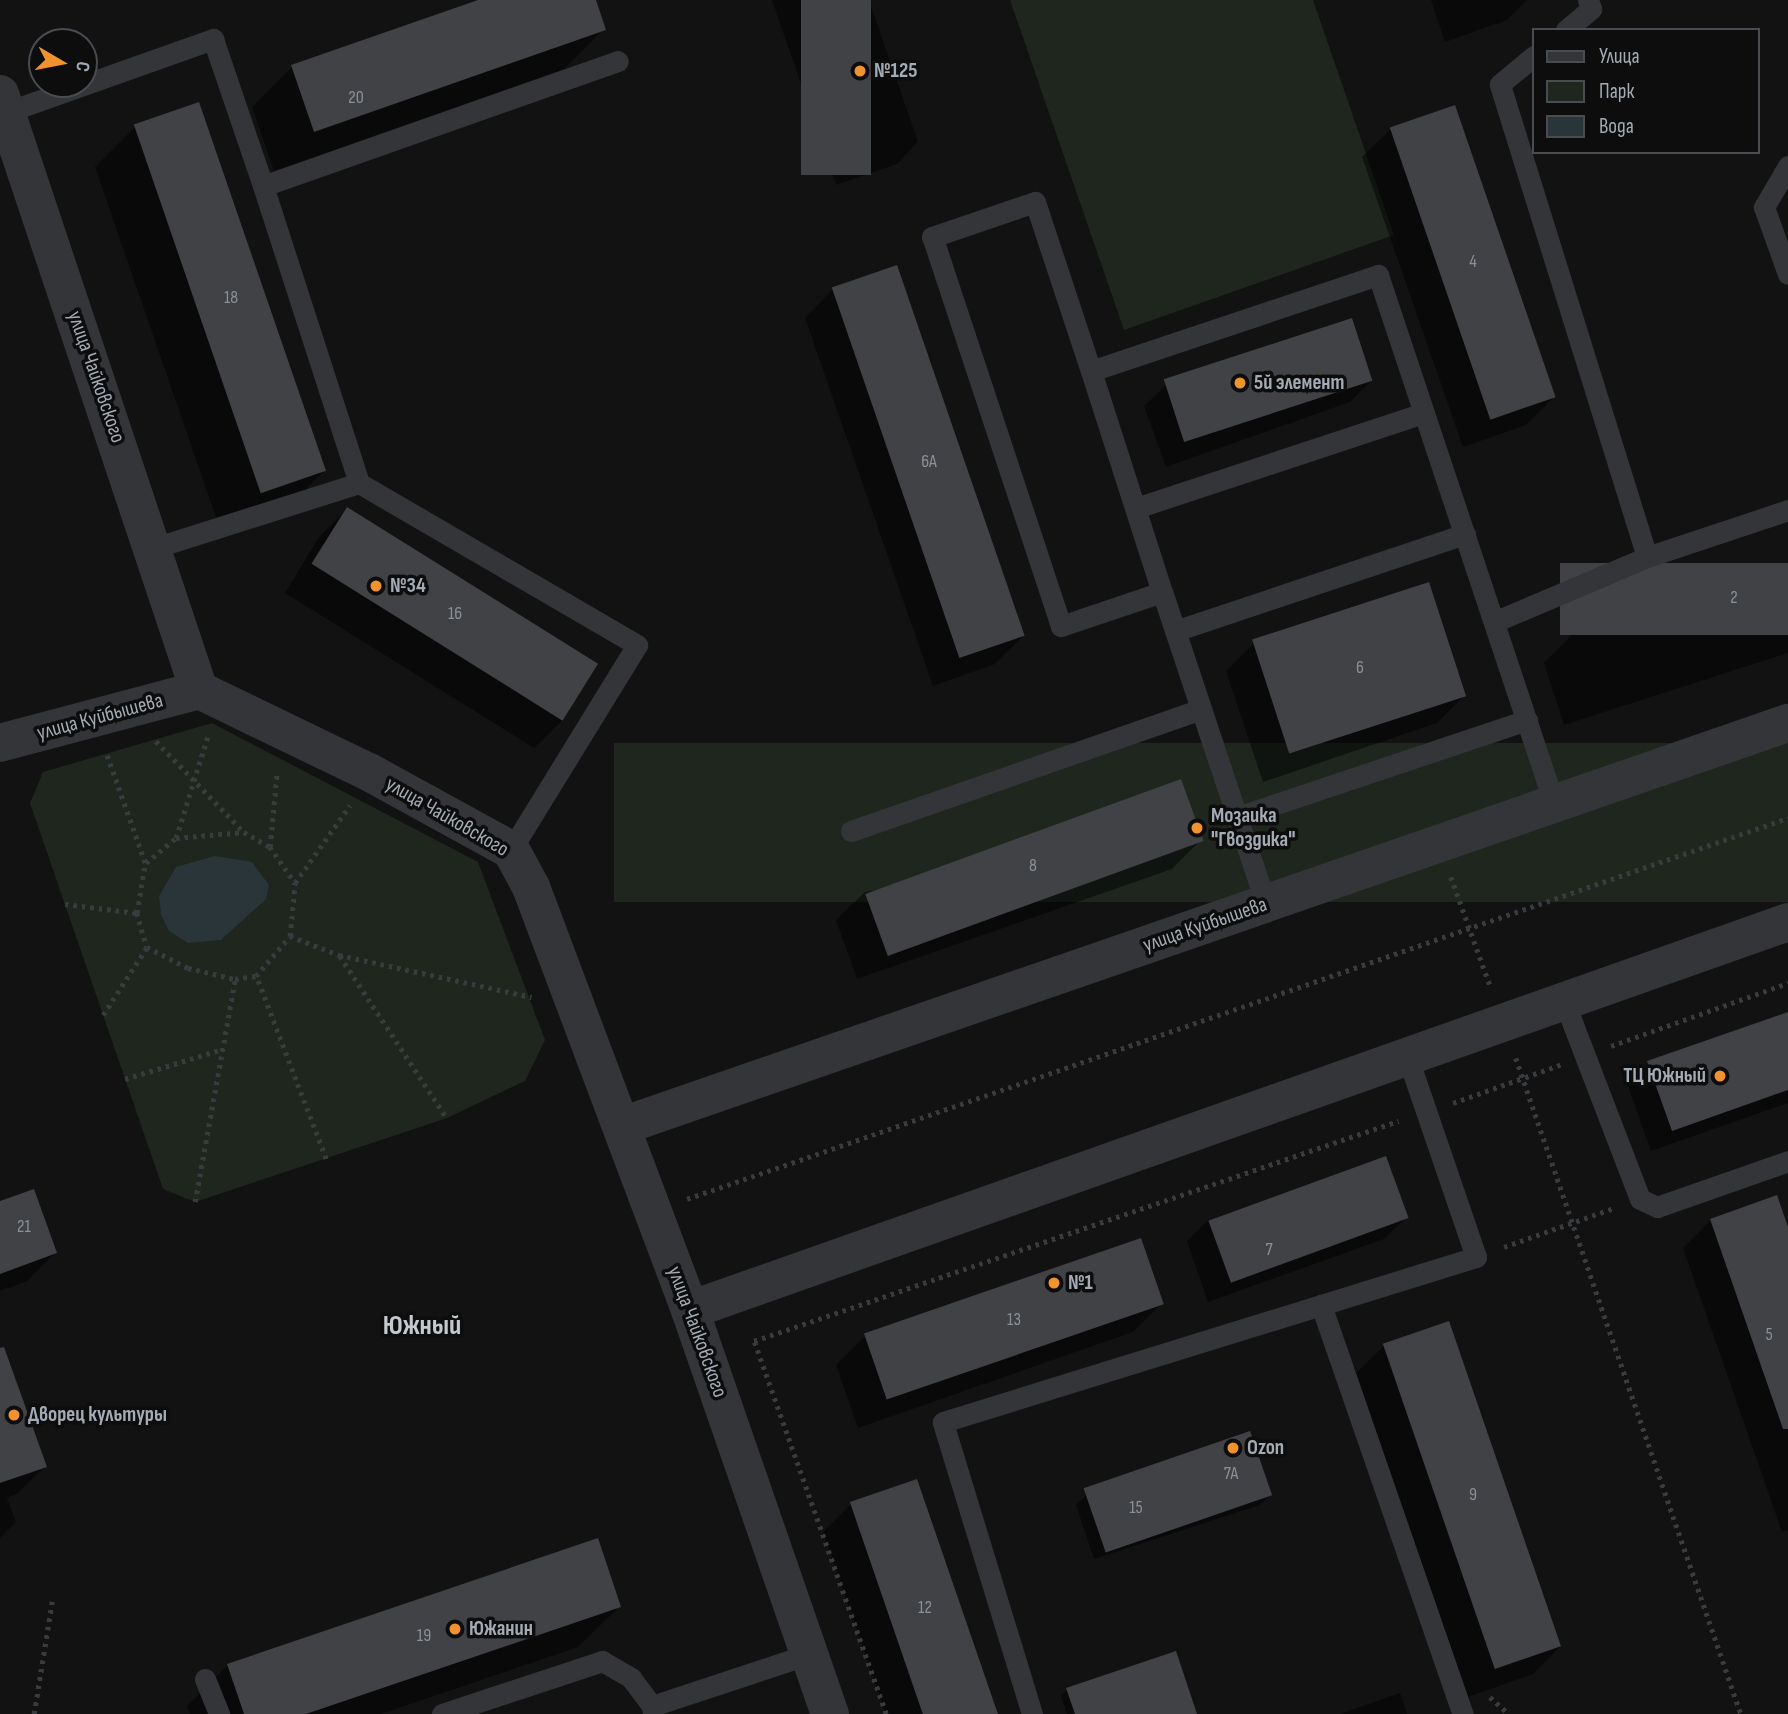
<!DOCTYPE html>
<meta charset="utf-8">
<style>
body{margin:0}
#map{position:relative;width:1788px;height:1714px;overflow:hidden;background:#121213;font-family:"Sofia Sans Condensed",sans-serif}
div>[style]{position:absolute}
.green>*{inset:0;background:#1e261e;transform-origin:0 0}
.water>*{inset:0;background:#2a3539}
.shadow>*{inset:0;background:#0007}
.building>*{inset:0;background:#414246;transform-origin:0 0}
.path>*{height:4.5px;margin-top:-2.25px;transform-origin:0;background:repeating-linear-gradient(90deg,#393c3f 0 3.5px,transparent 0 8.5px)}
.service>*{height:21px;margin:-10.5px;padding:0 10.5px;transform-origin:10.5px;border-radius:10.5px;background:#333538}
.minor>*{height:38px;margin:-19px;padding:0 19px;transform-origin:19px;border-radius:19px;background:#333538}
.dots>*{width:19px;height:19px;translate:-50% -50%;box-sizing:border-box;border:4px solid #0d0d0e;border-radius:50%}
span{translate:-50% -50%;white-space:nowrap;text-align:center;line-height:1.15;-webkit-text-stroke:7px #0d0d0e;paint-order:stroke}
.number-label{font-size:18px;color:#8a9198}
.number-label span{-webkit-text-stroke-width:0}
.poi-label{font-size:21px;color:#a3abb4;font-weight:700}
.left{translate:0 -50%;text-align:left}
.right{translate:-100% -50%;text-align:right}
.street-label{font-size:21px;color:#a3abb4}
.district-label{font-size:28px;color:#c4c9d0;font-weight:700}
.legend{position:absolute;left:1532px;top:28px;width:228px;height:126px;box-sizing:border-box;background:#0d0d0e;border:2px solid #494c50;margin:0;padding:9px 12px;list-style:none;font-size:21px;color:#a3abb4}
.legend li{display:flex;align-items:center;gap:14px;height:35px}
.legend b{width:35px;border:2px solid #494c50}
.north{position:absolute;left:28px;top:28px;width:70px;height:70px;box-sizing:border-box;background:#0d0d0e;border:2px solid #494c50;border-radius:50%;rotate:100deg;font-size:19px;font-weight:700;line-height:28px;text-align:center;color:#a3abb4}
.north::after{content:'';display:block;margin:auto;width:24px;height:32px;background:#f0922d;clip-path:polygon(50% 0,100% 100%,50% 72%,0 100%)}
</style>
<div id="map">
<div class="green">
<div style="clip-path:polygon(1010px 0,1313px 0,1394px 235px,1124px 330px)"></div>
<div style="clip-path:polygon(212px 723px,478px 862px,545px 1040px,525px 1081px,447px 1118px,195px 1202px,163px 1189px,30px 803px,43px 772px)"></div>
<div style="left:1788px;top:743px;width:159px;height:1174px;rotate:90deg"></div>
</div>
<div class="water">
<div style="clip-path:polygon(215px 856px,252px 862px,269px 885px,266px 899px,221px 940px,188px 943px,169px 931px,161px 915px,159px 896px,176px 867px)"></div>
</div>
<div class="shadow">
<div style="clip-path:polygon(484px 0,594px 0,604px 29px,564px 69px,274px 171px,252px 107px,292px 67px)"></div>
<div style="clip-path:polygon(772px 0,869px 0,918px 142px,897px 164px,836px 185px)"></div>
<div style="clip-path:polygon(1431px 0,1527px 0,1507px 20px,1445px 42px)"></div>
<div style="clip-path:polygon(135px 127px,325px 470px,285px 510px,221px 532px,95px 167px)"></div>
<div style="clip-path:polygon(1391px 129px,1554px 397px,1526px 425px,1463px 447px,1362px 157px)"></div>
<div style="clip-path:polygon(833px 289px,1023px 636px,995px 664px,933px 686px,805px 318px)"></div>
<div style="clip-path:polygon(1371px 381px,1350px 402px,1166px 467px,1144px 406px,1166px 385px)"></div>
<div style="clip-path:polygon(347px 509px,596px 664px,563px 720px,534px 748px,285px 593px,319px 537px)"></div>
<div style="clip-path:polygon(1788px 565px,1788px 653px,1564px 725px,1544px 663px,1572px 635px)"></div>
<div style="clip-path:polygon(1254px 643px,1465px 695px,1437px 723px,1263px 782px,1226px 671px)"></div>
<div style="clip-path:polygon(1201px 840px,1172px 869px,857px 979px,836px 920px,865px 892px)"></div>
<div style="clip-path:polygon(1788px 1014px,1788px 1103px,1651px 1151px,1627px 1084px,1648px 1063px)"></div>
<div style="clip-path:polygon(0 1203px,55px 1253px,27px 1281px,0 1291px)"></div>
<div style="clip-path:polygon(1406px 1218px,1384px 1239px,1208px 1302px,1187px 1241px,1208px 1220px)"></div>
<div style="clip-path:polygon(1711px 1220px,1788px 1233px,1788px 1530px,1782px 1532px,1683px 1248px)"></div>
<div style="clip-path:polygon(1140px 1240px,1162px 1303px,1133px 1332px,858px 1428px,836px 1365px,864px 1337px)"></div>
<div style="clip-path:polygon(1384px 1346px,1561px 1646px,1533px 1674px,1468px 1697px,1355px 1374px)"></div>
<div style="clip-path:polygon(0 1365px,45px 1466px,17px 1494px,7px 1498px,16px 1522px,0 1538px)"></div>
<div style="clip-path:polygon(1086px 1495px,1270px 1495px,1260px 1505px,1094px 1559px,1076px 1505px)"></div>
<div style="clip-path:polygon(851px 1504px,997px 1714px,886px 1714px,823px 1532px)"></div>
<div style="clip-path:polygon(619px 1607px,578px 1647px,381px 1714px,190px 1714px,187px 1706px,228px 1665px)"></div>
<div style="clip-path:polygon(1067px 1690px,1195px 1714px,1067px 1714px,1061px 1696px)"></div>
<div style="clip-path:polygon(1400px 1693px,1407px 1714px,1340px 1714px)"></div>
</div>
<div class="building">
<div style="clip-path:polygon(478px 0,596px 0,606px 30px,314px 132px,291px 65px)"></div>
<div style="left:801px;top:0;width:70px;height:175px"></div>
<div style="left:199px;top:102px;width:390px;height:69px;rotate:71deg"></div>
<div style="left:1455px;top:105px;width:309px;height:69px;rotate:71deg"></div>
<div style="left:897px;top:265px;width:392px;height:69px;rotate:71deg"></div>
<div style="left:1352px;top:318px;width:66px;height:198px;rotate:72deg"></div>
<div style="left:347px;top:507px;width:296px;height:67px;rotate:32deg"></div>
<div style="left:1788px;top:563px;width:72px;height:228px;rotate:90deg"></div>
<div style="left:1429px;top:582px;width:120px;height:186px;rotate:72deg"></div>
<div style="left:1181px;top:779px;width:66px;height:336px;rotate:70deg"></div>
<div style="clip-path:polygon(1788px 1012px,1788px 1090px,1672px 1131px,1647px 1061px)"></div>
<div style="left:1386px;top:1156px;width:66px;height:189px;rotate:70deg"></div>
<div style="clip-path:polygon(34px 1189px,57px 1253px,0 1274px,0 1201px)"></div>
<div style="clip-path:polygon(1777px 1195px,1788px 1227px,1788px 1429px,1783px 1429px,1710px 1219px)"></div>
<div style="left:1141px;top:1238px;width:70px;height:293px;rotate:71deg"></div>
<div style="left:1449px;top:1321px;width:344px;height:70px;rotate:71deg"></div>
<div style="clip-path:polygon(4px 1347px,47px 1467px,0 1483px,0 1348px)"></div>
<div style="left:1250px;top:1431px;width:68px;height:176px;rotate:71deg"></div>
<div style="left:917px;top:1479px;width:249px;height:71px;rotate:71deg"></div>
<div style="clip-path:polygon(598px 1538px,621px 1607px,306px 1714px,244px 1714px,227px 1664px)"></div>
<div style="clip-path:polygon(1176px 1651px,1197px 1714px,1075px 1714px,1066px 1688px)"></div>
</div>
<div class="path">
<div style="left:156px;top:741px;width:127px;rotate:46deg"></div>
<div style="left:176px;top:838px;width:108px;rotate:-72.7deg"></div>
<div style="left:270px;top:847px;width:76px;rotate:-84.7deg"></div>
<div style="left:146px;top:863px;width:39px;rotate:-40deg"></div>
<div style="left:176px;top:838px;width:68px;rotate:-5deg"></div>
<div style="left:244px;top:832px;width:30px;rotate:30deg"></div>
<div style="left:270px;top:847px;width:44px;rotate:55.2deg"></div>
<div style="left:1451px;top:877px;width:118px;rotate:70.2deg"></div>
<div style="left:65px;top:904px;width:73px;rotate:7.1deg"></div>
<div style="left:137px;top:913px;width:51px;rotate:-80.9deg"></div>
<div style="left:145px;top:863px;width:117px;rotate:-109.5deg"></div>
<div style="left:137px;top:913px;width:35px;rotate:74deg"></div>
<div style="left:147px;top:947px;width:46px;rotate:27.1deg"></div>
<div style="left:188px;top:968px;width:48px;rotate:13.2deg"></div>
<div style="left:235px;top:979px;width:21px;rotate:-8deg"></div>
<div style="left:290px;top:936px;width:53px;rotate:21.2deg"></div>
<div style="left:339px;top:955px;width:197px;rotate:12.3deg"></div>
<div style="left:340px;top:956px;width:194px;rotate:56.6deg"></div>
<div style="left:103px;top:1015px;width:81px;rotate:-57.1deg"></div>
<div style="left:1611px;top:1046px;width:188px;rotate:-19.6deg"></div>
<div style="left:1516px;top:1058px;width:694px;rotate:71.07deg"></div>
<div style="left:125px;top:1079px;width:102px;rotate:-17deg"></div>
<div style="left:1453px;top:1103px;width:114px;rotate:-19.6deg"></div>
<div style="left:326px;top:1159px;width:196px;rotate:-110.9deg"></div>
<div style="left:256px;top:976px;width:52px;rotate:-49.6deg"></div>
<div style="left:290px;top:936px;width:53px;rotate:-84.6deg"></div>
<div style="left:295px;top:883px;width:95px;rotate:-54.8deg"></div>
<div style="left:687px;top:1199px;width:1165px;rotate:-19.09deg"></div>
<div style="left:195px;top:1202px;width:227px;rotate:-79.8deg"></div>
<div style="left:1504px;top:1247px;width:117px;rotate:-19.5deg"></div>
<div style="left:1490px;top:1697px;width:25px;rotate:42deg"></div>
<div style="left:34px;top:1714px;width:114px;rotate:-80.9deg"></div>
<div style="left:886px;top:1714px;width:396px;rotate:-109.5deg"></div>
<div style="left:754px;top:1341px;width:681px;rotate:-18.86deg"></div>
</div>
<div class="service">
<div style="left:1566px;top:30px;width:33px;rotate:-40deg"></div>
<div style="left:1591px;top:9px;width:9px;rotate:-108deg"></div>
<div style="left:7px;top:112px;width:219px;rotate:-19.5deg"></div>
<div style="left:213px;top:39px;width:155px;rotate:71.2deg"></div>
<div style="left:263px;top:186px;width:376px;rotate:-19.4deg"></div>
<div style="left:1788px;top:166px;width:48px;rotate:120.3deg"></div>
<div style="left:1764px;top:207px;width:71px;rotate:70.3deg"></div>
<div style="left:1091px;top:371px;width:232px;rotate:72.2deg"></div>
<div style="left:359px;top:483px;width:322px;rotate:30.2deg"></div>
<div style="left:637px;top:645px;width:241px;rotate:121.6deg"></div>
<div style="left:1136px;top:508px;width:303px;rotate:-18.3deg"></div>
<div style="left:154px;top:548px;width:215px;rotate:-17.6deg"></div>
<div style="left:359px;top:483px;width:312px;rotate:-107.9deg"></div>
<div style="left:1647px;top:557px;width:149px;rotate:-18.4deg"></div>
<div style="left:1494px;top:622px;width:166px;rotate:-23deg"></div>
<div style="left:1647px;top:557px;width:495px;rotate:-107.3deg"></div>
<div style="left:1500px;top:84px;width:44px;rotate:-39.5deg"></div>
<div style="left:1175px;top:631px;width:306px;rotate:-18.5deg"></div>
<div style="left:1237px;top:817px;width:306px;rotate:-18.5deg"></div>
<div style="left:851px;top:831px;width:371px;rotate:-19.2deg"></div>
<div style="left:1266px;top:904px;width:329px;rotate:-108.4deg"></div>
<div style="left:1162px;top:592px;width:107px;rotate:161.4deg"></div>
<div style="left:1061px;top:626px;width:410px;rotate:-108.3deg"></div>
<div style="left:932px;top:237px;width:109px;rotate:-18.8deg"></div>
<div style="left:1035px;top:202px;width:178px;rotate:71.7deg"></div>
<div style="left:1091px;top:371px;width:303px;rotate:-18.5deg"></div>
<div style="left:1378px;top:275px;width:557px;rotate:71.57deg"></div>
<div style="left:1564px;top:1001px;width:212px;rotate:69deg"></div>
<div style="left:1640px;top:1199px;width:19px;rotate:25deg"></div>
<div style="left:1657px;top:1207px;width:139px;rotate:-19.3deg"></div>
<div style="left:1321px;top:1305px;width:433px;rotate:70.9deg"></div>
<div style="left:205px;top:1679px;width:38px;rotate:68deg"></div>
<div style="left:652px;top:1706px;width:165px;rotate:-18.3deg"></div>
<div style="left:442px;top:1714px;width:169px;rotate:-18.3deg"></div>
<div style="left:602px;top:1661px;width:34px;rotate:30deg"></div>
<div style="left:631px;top:1678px;width:35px;rotate:53deg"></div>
<div style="left:652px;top:1706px;width:8px;rotate:83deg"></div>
<div style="left:1032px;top:1714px;width:305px;rotate:-107deg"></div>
<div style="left:943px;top:1422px;width:558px;rotate:-17.2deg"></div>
<div style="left:1476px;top:1257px;width:213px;rotate:-108.9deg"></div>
</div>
<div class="minor">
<div style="left:0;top:94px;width:628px;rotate:71.54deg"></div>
<div style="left:199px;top:690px;width:189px;rotate:25.8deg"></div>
<div style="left:369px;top:772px;width:162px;rotate:28.8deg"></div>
<div style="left:511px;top:850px;width:42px;rotate:61.6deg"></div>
<div style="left:531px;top:887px;width:452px;rotate:69.4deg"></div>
<div style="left:690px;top:1310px;width:428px;rotate:70.9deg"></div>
<div style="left:0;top:743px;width:206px;rotate:-14.9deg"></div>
<div style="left:622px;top:1126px;width:1234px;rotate:-19.07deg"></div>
<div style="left:690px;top:1310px;width:1165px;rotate:-19.46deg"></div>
</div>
<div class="dots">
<div style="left:860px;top:71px;background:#f0922d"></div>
<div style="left:1240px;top:383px;background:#f0922d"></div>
<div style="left:376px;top:586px;background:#f0922d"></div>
<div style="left:1197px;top:828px;background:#f0922d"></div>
<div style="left:1720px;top:1076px;background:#f0922d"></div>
<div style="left:1054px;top:1283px;background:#f0922d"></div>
<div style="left:14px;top:1415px;background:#f0922d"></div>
<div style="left:1233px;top:1448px;background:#f0922d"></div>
<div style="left:455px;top:1629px;background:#f0922d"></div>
</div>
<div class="number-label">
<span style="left:356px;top:98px">20</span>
<span style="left:1473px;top:262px">4</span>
<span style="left:231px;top:298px">18</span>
<span style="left:929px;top:462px">6А</span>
<span style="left:1734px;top:598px">2</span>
<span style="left:455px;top:614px">16</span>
<span style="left:1360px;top:668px">6</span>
<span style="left:1033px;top:866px">8</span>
<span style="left:24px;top:1227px">21</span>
<span style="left:1269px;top:1250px">7</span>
<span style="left:1014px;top:1320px">13</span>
<span style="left:1769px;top:1335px">5</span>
<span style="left:1231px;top:1474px">7А</span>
<span style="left:1473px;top:1495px">9</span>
<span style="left:1136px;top:1508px">15</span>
<span style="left:925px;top:1608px">12</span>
<span style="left:424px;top:1636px">19</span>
</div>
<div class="poi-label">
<span class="left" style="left:874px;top:71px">№125</span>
<span class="left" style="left:1254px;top:383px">5й элемент</span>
<span class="left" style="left:390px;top:586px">№34</span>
<span class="left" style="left:1211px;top:828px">Мозаика<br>"Гвоздика"</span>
<span class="right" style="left:1706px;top:1076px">ТЦ Южный</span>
<span class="left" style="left:1068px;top:1283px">№1</span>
<span class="left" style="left:28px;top:1415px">Дворец культуры</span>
<span class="left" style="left:1247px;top:1448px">Ozon</span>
<span class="left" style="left:469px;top:1629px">Южанин</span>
</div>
<div class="street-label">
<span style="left:96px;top:377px;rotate:71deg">улица Чайковского</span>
<span style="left:100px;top:717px;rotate:-15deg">улица Куйбышева</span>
<span style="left:447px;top:817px;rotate:30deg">улица Чайковского</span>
<span style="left:1205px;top:925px;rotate:-19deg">улица Куйбышева</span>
<span style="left:697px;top:1332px;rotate:70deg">улица Чайковского</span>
</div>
<div class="district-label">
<span style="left:422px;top:1326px">Южный</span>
</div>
<ul class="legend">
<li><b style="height:9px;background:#333538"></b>Улица</li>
<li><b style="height:19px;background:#1e261e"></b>Парк</li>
<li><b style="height:19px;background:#2a3539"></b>Вода</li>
</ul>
<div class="north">С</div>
</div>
